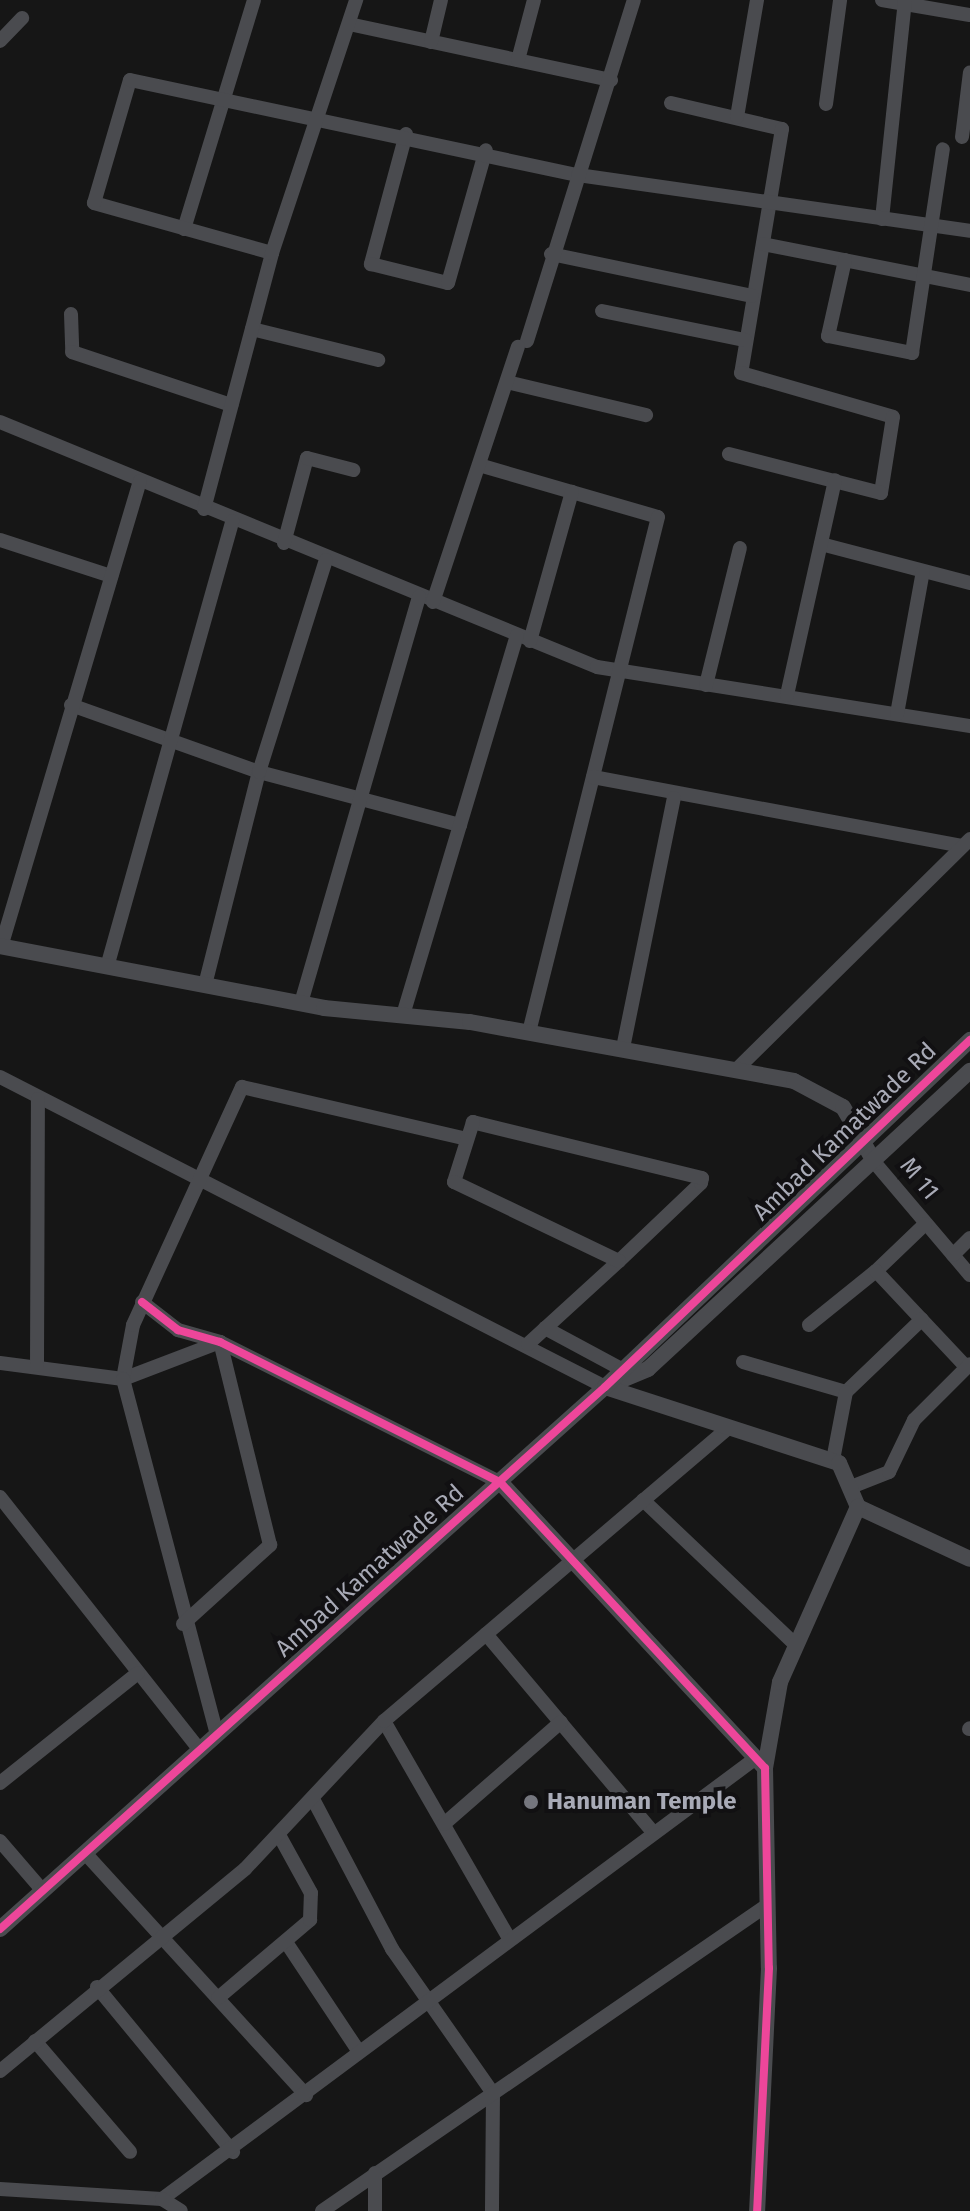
<!DOCTYPE html>
<style>
body{margin:0}
#map{position:relative;width:970px;height:2211px;overflow:hidden;background:#161616;font-family:"Fira Sans",sans-serif}
div>[style]{position:absolute}
.minor>*{height:14px;margin:-7px;padding:0 7px;transform-origin:7px;border-radius:7px;background:#4a4b4f}
.tertiary>*{height:16px;margin:-8px;padding:0 8px;transform-origin:8px;border-radius:8px;background:#4a4b4f}
.cycleway>*{height:8px;margin:-4px;padding:0 4px;transform-origin:4px;border-radius:4px;background:#ed469a}
.dots>*{width:22px;height:22px;translate:-50% -50%;box-sizing:border-box;border:4px solid #111012;border-radius:50%}
span{translate:-50% -50%;white-space:nowrap;text-align:center;line-height:1.15;-webkit-text-stroke:8px #111012;paint-order:stroke}
.street-label{font-size:24px;color:#a8aab6}
.poi-label{font-size:24px;color:#a8aab6;font-weight:700}
.left{translate:0 -50%;text-align:left}
</style>
<div id="map">
<div class="minor">
<div style="left:882px;top:0;width:89px;rotate:9.7deg"></div>
<div style="left:349px;top:24px;width:268px;rotate:12.1deg"></div>
<div style="left:0;top:41px;width:32px;rotate:-46deg"></div>
<div style="left:431px;top:42px;width:43px;rotate:-76.6deg"></div>
<div style="left:518px;top:60px;width:62px;rotate:-75.1deg"></div>
<div style="left:671px;top:103px;width:114px;rotate:13.2deg"></div>
<div style="left:782px;top:129px;width:247px;rotate:99.5deg"></div>
<div style="left:741px;top:373px;width:158px;rotate:16.1deg"></div>
<div style="left:893px;top:417px;width:77px;rotate:99deg"></div>
<div style="left:881px;top:493px;width:157px;rotate:-165.6deg"></div>
<div style="left:826px;top:104px;width:105px;rotate:-82.3deg"></div>
<div style="left:737px;top:117px;width:119px;rotate:-80.3deg"></div>
<div style="left:406px;top:134px;width:135px;rotate:105.1deg"></div>
<div style="left:371px;top:264px;width:79px;rotate:13.9deg"></div>
<div style="left:448px;top:283px;width:138px;rotate:-74.1deg"></div>
<div style="left:962px;top:137px;width:65px;rotate:-83deg"></div>
<div style="left:882px;top:219px;width:220px;rotate:-84deg"></div>
<div style="left:184px;top:229px;width:239px;rotate:-73deg"></div>
<div style="left:763px;top:244px;width:211px;rotate:11.2deg"></div>
<div style="left:272px;top:253px;width:185px;rotate:-164.3deg"></div>
<div style="left:94px;top:203px;width:128px;rotate:-73.7deg"></div>
<div style="left:130px;top:80px;width:458px;rotate:12deg"></div>
<div style="left:578px;top:175px;width:396px;rotate:8.1deg"></div>
<div style="left:551px;top:254px;width:205px;rotate:11.8deg"></div>
<div style="left:845px;top:260px;width:78px;rotate:102.6deg"></div>
<div style="left:828px;top:336px;width:86px;rotate:11.4deg"></div>
<div style="left:912px;top:353px;width:206px;rotate:-81.4deg"></div>
<div style="left:602px;top:311px;width:146px;rotate:11.5deg"></div>
<div style="left:71px;top:314px;width:38px;rotate:88deg"></div>
<div style="left:72px;top:352px;width:168px;rotate:18.4deg"></div>
<div style="left:252px;top:329px;width:130px;rotate:13.8deg"></div>
<div style="left:527px;top:341px;width:357px;rotate:-72.6deg"></div>
<div style="left:507px;top:382px;width:143px;rotate:13.4deg"></div>
<div style="left:0;top:422px;width:645px;rotate:22.31deg"></div>
<div style="left:597px;top:667px;width:378px;rotate:9deg"></div>
<div style="left:479px;top:465px;width:186px;rotate:16.2deg"></div>
<div style="left:658px;top:517px;width:531px;rotate:104.06deg"></div>
<div style="left:204px;top:509px;width:265px;rotate:-75.1deg"></div>
<div style="left:272px;top:253px;width:267px;rotate:-71.6deg"></div>
<div style="left:0;top:540px;width:117px;rotate:18deg"></div>
<div style="left:284px;top:543px;width:88px;rotate:-74.9deg"></div>
<div style="left:307px;top:458px;width:48px;rotate:14.6deg"></div>
<div style="left:821px;top:544px;width:154px;rotate:14.7deg"></div>
<div style="left:433px;top:602px;width:269px;rotate:-71.6deg"></div>
<div style="left:530px;top:641px;width:155px;rotate:-74.3deg"></div>
<div style="left:706px;top:685px;width:141px;rotate:-76.1deg"></div>
<div style="left:787px;top:695px;width:220px;rotate:-77.4deg"></div>
<div style="left:71px;top:705px;width:200px;rotate:19.6deg"></div>
<div style="left:259px;top:772px;width:208px;rotate:14.8deg"></div>
<div style="left:897px;top:714px;width:145px;rotate:-79.7deg"></div>
<div style="left:593px;top:777px;width:375px;rotate:10.6deg"></div>
<div style="left:1px;top:947px;width:486px;rotate:-73.4deg"></div>
<div style="left:107px;top:967px;width:463px;rotate:-74.3deg"></div>
<div style="left:205px;top:985px;width:220px;rotate:-75.8deg"></div>
<div style="left:259px;top:772px;width:222px;rotate:-72.5deg"></div>
<div style="left:301px;top:1003px;width:423px;rotate:-73.8deg"></div>
<div style="left:403px;top:1015px;width:396px;rotate:-73.3deg"></div>
<div style="left:623px;top:1048px;width:255px;rotate:-78.5deg"></div>
<div style="left:736px;top:1070px;width:329px;rotate:-44.6deg"></div>
<div style="left:0;top:1077px;width:680px;rotate:27.13deg"></div>
<div style="left:875px;top:1163px;width:147px;rotate:49.7deg"></div>
<div style="left:953px;top:1255px;width:24px;rotate:-45deg"></div>
<div style="left:876px;top:1271px;width:68px;rotate:-43.8deg"></div>
<div style="left:142px;top:1302px;width:46px;rotate:37.9deg"></div>
<div style="left:178px;top:1330px;width:44px;rotate:15.9deg"></div>
<div style="left:220px;top:1342px;width:313px;rotate:26.6deg"></div>
<div style="left:809px;top:1325px;width:86px;rotate:-38.9deg"></div>
<div style="left:876px;top:1271px;width:132px;rotate:46.8deg"></div>
<div style="left:545px;top:1328px;width:86px;rotate:28.3deg"></div>
<div style="left:220px;top:1342px;width:104px;rotate:159.1deg"></div>
<div style="left:123px;top:1379px;width:55px;rotate:-79.5deg"></div>
<div style="left:133px;top:1325px;width:262px;rotate:-65.4deg"></div>
<div style="left:242px;top:1087px;width:231px;rotate:13deg"></div>
<div style="left:528px;top:1344px;width:123px;rotate:-42.4deg"></div>
<div style="left:619px;top:1261px;width:113px;rotate:-43.6deg"></div>
<div style="left:701px;top:1183px;width:5px;rotate:-79deg"></div>
<div style="left:702px;top:1178px;width:236px;rotate:-166.3deg"></div>
<div style="left:473px;top:1122px;width:63px;rotate:107.6deg"></div>
<div style="left:454px;top:1182px;width:183px;rotate:25.6deg"></div>
<div style="left:743px;top:1362px;width:107px;rotate:16.2deg"></div>
<div style="left:846px;top:1392px;width:105px;rotate:-43.8deg"></div>
<div style="left:0;top:1363px;width:124px;rotate:7.4deg"></div>
<div style="left:123px;top:1379px;width:367px;rotate:75.2deg"></div>
<div style="left:37px;top:1365px;width:266px;rotate:-89.8deg"></div>
<div style="left:833px;top:1460px;width:69px;rotate:-79.2deg"></div>
<div style="left:851px;top:1487px;width:41px;rotate:-21.5deg"></div>
<div style="left:889px;top:1472px;width:58px;rotate:-64.3deg"></div>
<div style="left:914px;top:1420px;width:79px;rotate:-45deg"></div>
<div style="left:0;top:1497px;width:323px;rotate:51.7deg"></div>
<div style="left:643px;top:1500px;width:209px;rotate:43.5deg"></div>
<div style="left:183px;top:1624px;width:118px;rotate:-42.2deg"></div>
<div style="left:270px;top:1545px;width:209px;rotate:-103.8deg"></div>
<div style="left:486px;top:1634px;width:259px;rotate:49.9deg"></div>
<div style="left:384px;top:1721px;width:249px;rotate:60.1deg"></div>
<div style="left:969px;top:1729px;width:1px;rotate:-45deg"></div>
<div style="left:0;top:1783px;width:176px;rotate:-38.6deg"></div>
<div style="left:313px;top:1799px;width:170px;rotate:62.2deg"></div>
<div style="left:392px;top:1949px;width:176px;rotate:55deg"></div>
<div style="left:493px;top:2093px;width:118px;rotate:90.5deg"></div>
<div style="left:444px;top:1824px;width:155px;rotate:-41.1deg"></div>
<div style="left:0;top:1841px;width:66px;rotate:49.3deg"></div>
<div style="left:85px;top:1853px;width:328px;rotate:47.6deg"></div>
<div style="left:286px;top:1942px;width:132px;rotate:56.4deg"></div>
<div style="left:97px;top:1987px;width:214px;rotate:50.5deg"></div>
<div style="left:218px;top:1998px;width:121px;rotate:-40.3deg"></div>
<div style="left:310px;top:1920px;width:27px;rotate:-88deg"></div>
<div style="left:311px;top:1893px;width:66px;rotate:-118.9deg"></div>
<div style="left:35px;top:2041px;width:146px;rotate:49.4deg"></div>
<div style="left:0;top:2071px;width:318px;rotate:-39.5deg"></div>
<div style="left:245px;top:1869px;width:203px;rotate:-46.8deg"></div>
<div style="left:384px;top:1721px;width:453px;rotate:-40.4deg"></div>
<div style="left:0;top:2189px;width:162px;rotate:3.5deg"></div>
<div style="left:162px;top:2199px;width:740px;rotate:-36.59deg"></div>
<div style="left:162px;top:2199px;width:22px;rotate:32deg"></div>
<div style="left:322px;top:2211px;width:539px;rotate:-34.49deg"></div>
<div style="left:375px;top:2211px;width:38px;rotate:-90deg"></div>
</div>
<div class="tertiary">
<div style="left:0;top:946px;width:330px;rotate:10.8deg"></div>
<div style="left:324px;top:1008px;width:147px;rotate:5.5deg"></div>
<div style="left:470px;top:1022px;width:329px;rotate:10.3deg"></div>
<div style="left:794px;top:1081px;width:55px;rotate:28deg"></div>
<div style="left:843px;top:1107px;width:64px;rotate:60.3deg"></div>
<div style="left:610px;top:1385px;width:41px;rotate:-22.8deg"></div>
<div style="left:648px;top:1369px;width:439px;rotate:-42.8deg"></div>
<div style="left:605px;top:1387px;width:246px;rotate:18deg"></div>
<div style="left:839px;top:1463px;width:48px;rotate:66.6deg"></div>
<div style="left:858px;top:1507px;width:123px;rotate:24.9deg"></div>
<div style="left:500px;top:1482px;width:390px;rotate:47.2deg"></div>
<div style="left:765px;top:1768px;width:200px;rotate:88.9deg"></div>
<div style="left:769px;top:1968px;width:243px;rotate:92.8deg"></div>
<div style="left:765px;top:1768px;width:87px;rotate:-80.1deg"></div>
<div style="left:780px;top:1682px;width:192px;rotate:-66deg"></div>
<div style="left:0;top:1929px;width:812px;rotate:-41.86deg"></div>
<div style="left:605px;top:1387px;width:504px;rotate:-43.55deg"></div>
</div>
<div class="cycleway">
<div style="left:142px;top:1302px;width:46px;rotate:37.9deg"></div>
<div style="left:178px;top:1330px;width:44px;rotate:15.9deg"></div>
<div style="left:220px;top:1342px;width:313px;rotate:26.6deg"></div>
<div style="left:500px;top:1482px;width:390px;rotate:47.2deg"></div>
<div style="left:765px;top:1768px;width:200px;rotate:88.9deg"></div>
<div style="left:769px;top:1968px;width:243px;rotate:92.8deg"></div>
<div style="left:0;top:1929px;width:812px;rotate:-41.86deg"></div>
<div style="left:605px;top:1387px;width:504px;rotate:-43.55deg"></div>
</div>
<div class="dots">
<div style="left:531px;top:1802px;background:#75767e"></div>
</div>
<div class="street-label">
<span style="left:845px;top:1132px;rotate:-44deg">Ambad Kamatwade Rd</span>
<span style="left:919px;top:1179px;rotate:51deg">M 11</span>
<span style="left:370px;top:1571px;rotate:-42deg">Ambad Kamatwade Rd</span>
</div>
<div class="poi-label">
<span class="left" style="left:547px;top:1802px">Hanuman Temple</span>
</div>
</div>
